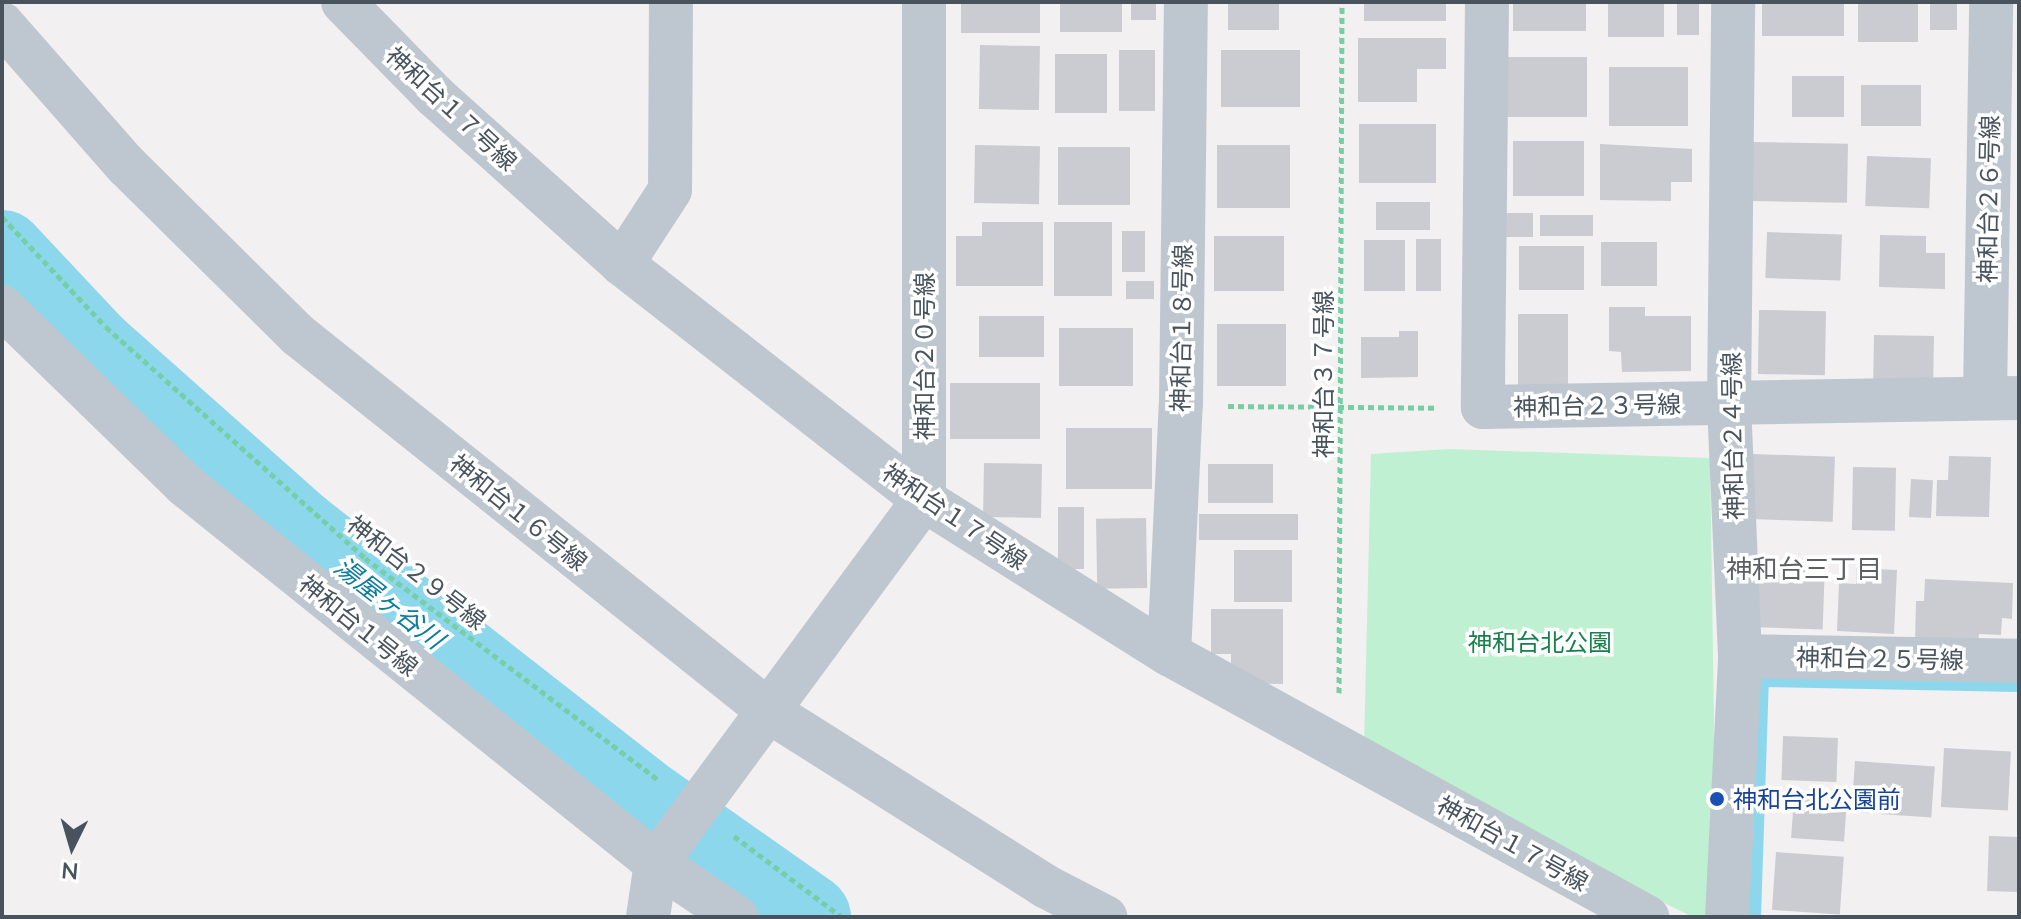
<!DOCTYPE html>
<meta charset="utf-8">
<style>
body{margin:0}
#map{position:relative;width:2021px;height:919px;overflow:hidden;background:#f2f0f0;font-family:Lato,"Noto Sans JP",sans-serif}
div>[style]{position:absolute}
.green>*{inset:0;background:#bff0d2}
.stream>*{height:14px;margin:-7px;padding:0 7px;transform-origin:7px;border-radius:7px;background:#8cd7ec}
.river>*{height:86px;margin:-43px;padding:0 43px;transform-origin:43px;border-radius:43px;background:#8cd7ec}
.building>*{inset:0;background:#caccd2;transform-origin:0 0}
.path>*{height:5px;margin-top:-2.5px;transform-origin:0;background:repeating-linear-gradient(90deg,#76cea4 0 6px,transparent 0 10px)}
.minor>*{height:44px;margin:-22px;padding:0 22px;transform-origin:22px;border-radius:22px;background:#bec7cf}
.tertiary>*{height:44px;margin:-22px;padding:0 22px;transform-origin:22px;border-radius:22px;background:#bec7cf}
.dots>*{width:22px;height:22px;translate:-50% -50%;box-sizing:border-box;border:4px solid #fff;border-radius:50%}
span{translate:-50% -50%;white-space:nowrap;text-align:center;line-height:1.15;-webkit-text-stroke:7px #fff;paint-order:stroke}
.street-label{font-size:24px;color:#48535d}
.park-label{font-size:24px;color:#17804d}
.transit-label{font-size:24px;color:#164399}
.left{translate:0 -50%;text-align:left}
.neighbourhood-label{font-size:26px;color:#5c6065}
.water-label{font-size:26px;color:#0c7d9c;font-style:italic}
.frame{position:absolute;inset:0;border:4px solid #48535d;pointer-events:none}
.north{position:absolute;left:32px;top:807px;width:80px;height:80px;-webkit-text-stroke:6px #fff;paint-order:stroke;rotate:185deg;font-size:22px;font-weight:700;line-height:32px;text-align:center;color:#48535d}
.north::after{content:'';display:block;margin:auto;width:28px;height:36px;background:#48535d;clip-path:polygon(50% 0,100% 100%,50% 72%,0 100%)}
</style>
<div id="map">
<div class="green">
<div style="clip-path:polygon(1449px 449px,1710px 458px,1717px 917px,1692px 917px,1364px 748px,1371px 454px)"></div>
</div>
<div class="stream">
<div style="left:1754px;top:917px;width:237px;rotate:-88.1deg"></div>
<div style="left:1762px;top:680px;width:257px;rotate:1.1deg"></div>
</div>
<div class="river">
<div style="left:2px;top:253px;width:132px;rotate:46.8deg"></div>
<div style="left:92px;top:349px;width:274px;rotate:41.6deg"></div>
<div style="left:297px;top:531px;width:432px;rotate:38deg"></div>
<div style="left:637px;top:797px;width:209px;rotate:35.1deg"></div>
</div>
<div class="building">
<div style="left:961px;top:2px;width:79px;height:31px"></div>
<div style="left:1060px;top:2px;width:62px;height:30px"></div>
<div style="left:1131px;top:2px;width:25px;height:18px"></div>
<div style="left:1228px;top:2px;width:51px;height:28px"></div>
<div style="left:1364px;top:2px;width:82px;height:19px"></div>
<div style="left:1513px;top:2px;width:73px;height:29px"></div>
<div style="left:1608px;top:2px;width:56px;height:35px"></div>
<div style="left:1677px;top:2px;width:22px;height:33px"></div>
<div style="left:1762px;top:2px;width:82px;height:34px"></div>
<div style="left:1858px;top:2px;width:60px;height:40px"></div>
<div style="left:1930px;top:2px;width:27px;height:28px"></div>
<div style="clip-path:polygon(1358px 38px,1446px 38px,1446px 69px,1417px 69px,1417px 102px,1358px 102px)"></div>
<div style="left:980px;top:45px;width:60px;height:64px;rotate:1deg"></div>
<div style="left:1119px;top:50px;width:36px;height:61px"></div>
<div style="left:1300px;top:50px;width:57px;height:79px;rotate:90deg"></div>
<div style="left:1055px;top:54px;width:52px;height:59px"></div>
<div style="left:1504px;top:57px;width:83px;height:60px"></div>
<div style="left:1609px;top:67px;width:79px;height:59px"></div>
<div style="left:1792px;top:76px;width:52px;height:41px"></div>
<div style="left:1861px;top:85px;width:60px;height:41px"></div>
<div style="left:1359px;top:124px;width:77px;height:59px"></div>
<div style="left:1513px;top:141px;width:71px;height:55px"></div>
<div style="left:1752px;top:142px;width:96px;height:59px;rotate:1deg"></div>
<div style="clip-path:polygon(1600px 144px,1692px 149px,1692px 182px,1671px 182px,1671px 201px,1600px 200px)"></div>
<div style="left:975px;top:145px;width:65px;height:58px;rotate:1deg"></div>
<div style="left:1217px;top:145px;width:73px;height:63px"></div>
<div style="left:1058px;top:147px;width:72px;height:58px"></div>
<div style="left:1867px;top:156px;width:64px;height:50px;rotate:2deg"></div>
<div style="left:1376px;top:202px;width:54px;height:28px"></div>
<div style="left:1498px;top:213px;width:35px;height:24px"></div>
<div style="left:1593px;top:215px;width:21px;height:53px;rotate:90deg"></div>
<div style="clip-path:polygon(982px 222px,1043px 222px,1043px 286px,956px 286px,956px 236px,982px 236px)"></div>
<div style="left:1054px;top:222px;width:58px;height:74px"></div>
<div style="left:1145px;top:231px;width:41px;height:23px;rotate:90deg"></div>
<div style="left:1767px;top:232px;width:75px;height:46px;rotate:2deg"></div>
<div style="clip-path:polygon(1880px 235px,1926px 236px,1926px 253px,1945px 253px,1945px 289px,1879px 287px)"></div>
<div style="left:1214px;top:236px;width:70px;height:55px"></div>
<div style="left:1416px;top:239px;width:25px;height:52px"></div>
<div style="left:1364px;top:240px;width:41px;height:51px"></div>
<div style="left:1601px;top:242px;width:56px;height:44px"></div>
<div style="left:1519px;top:246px;width:65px;height:44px"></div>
<div style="left:1126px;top:281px;width:28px;height:18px"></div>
<div style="clip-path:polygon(1609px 307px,1645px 307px,1645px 316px,1691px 316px,1691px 371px,1622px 372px,1621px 352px,1609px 351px)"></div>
<div style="left:1759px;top:310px;width:67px;height:64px;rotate:1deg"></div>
<div style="left:1518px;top:314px;width:50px;height:77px"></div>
<div style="left:979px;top:316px;width:65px;height:41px"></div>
<div style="left:1217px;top:324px;width:69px;height:62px"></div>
<div style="left:1059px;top:328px;width:74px;height:58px"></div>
<div style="clip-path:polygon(1399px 331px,1418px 331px,1418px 377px,1361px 378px,1361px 337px,1399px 337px)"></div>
<div style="left:1874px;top:335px;width:60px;height:48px;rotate:1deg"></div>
<div style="left:950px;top:383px;width:90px;height:56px"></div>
<div style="left:1066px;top:428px;width:86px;height:61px"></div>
<div style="left:1753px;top:454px;width:82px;height:65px;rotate:2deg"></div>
<div style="clip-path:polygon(1949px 456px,1991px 457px,1989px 517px,1936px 516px,1937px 480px,1948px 480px)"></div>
<div style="left:984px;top:463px;width:58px;height:54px;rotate:1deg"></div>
<div style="left:1208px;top:464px;width:65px;height:39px"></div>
<div style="left:1853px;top:467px;width:43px;height:63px;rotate:1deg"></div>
<div style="left:1911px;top:479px;width:22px;height:38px;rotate:3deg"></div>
<div style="left:1058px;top:507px;width:26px;height:62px"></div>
<div style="left:1199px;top:514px;width:99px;height:26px"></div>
<div style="left:1146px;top:518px;width:70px;height:50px;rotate:89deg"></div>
<div style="left:1234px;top:550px;width:58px;height:52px"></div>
<div style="left:1753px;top:561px;width:72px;height:66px;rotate:2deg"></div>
<div style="clip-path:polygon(1856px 568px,1897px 570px,1894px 634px,1837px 631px,1839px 583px,1856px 584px)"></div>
<div style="clip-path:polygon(1925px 579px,2013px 583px,2012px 619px,2002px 618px,2001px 635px,1979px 634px,1978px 644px,1915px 641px,1916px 601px,1924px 601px)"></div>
<div style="clip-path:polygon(1211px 609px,1283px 609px,1283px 684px,1231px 683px,1231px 654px,1211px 654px)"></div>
<div style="left:1783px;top:736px;width:55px;height:44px;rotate:2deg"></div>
<div style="left:1944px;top:748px;width:67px;height:59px;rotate:3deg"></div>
<div style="left:1855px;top:761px;width:80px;height:51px;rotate:4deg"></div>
<div style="left:1794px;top:797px;width:53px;height:41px;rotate:4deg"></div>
<div style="left:1989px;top:836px;width:30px;height:55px;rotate:2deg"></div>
<div style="left:1776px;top:852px;width:68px;height:58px;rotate:4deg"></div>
</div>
<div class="path">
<div style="left:2px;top:217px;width:151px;rotate:46.6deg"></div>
<div style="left:106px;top:327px;width:347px;rotate:41.7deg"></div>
<div style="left:365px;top:558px;width:368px;rotate:37.1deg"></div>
<div style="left:1228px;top:406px;width:210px;rotate:0.5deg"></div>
<div style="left:1339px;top:693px;width:691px;rotate:-89.75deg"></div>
<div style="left:734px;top:836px;width:135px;rotate:36.9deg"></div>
</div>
<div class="minor">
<div style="left:343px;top:2px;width:132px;rotate:45.6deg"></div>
<div style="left:435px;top:96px;width:251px;rotate:41.9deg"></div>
<div style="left:622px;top:264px;width:383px;rotate:38deg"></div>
<div style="left:924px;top:500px;width:289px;rotate:32.2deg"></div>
<div style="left:1169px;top:654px;width:546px;rotate:28.82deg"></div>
<div style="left:1487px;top:2px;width:405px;rotate:90.6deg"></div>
<div style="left:1483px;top:407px;width:536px;rotate:-0.96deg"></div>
<div style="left:2px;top:24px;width:188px;rotate:48.7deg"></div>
<div style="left:126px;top:165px;width:242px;rotate:44.7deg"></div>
<div style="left:298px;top:335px;width:604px;rotate:38.62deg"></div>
<div style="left:770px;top:712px;width:325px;rotate:32.3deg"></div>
<div style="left:1045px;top:886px;width:68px;rotate:27.3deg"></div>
<div style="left:622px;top:264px;width:88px;rotate:-57deg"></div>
<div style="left:670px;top:190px;width:188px;rotate:-89.7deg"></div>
<div style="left:1985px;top:396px;width:394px;rotate:-89.1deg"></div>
<div style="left:1169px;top:654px;width:250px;rotate:-87.3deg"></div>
<div style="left:1181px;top:404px;width:402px;rotate:-89.3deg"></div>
<div style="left:1740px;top:656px;width:279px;rotate:1deg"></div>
<div style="left:648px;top:917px;width:55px;rotate:-81.6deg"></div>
<div style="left:656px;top:863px;width:451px;rotate:-53.6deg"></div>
<div style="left:924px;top:500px;width:498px;rotate:-90deg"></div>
<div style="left:1727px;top:917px;width:261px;rotate:-87.1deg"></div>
<div style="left:1740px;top:656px;width:253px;rotate:-92.5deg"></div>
<div style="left:1729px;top:403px;width:401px;rotate:-89.4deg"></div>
</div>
<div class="tertiary">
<div style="left:2px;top:307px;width:255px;rotate:44.2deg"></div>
<div style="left:185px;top:485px;width:604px;rotate:38.75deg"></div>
<div style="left:656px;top:863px;width:97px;rotate:34deg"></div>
</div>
<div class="dots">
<div style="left:1717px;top:799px;background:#1a4fb4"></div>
</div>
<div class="street-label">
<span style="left:452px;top:108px;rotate:43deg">神和台１７号線</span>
<span style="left:1988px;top:199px;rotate:-89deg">神和台２６号線</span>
<span style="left:1181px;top:328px;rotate:-89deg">神和台１８号線</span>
<span style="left:924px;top:356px;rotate:-90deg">神和台２０号線</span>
<span style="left:1323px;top:374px;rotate:-90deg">神和台３７号線</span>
<span style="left:1597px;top:405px;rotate:-1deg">神和台２３号線</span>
<span style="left:1732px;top:436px;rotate:-91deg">神和台２４号線</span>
<span style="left:519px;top:512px;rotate:39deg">神和台１６号線</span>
<span style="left:955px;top:516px;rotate:34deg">神和台１７号線</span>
<span style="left:417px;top:572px;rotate:38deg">神和台２９号線</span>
<span style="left:359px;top:625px;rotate:39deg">神和台１号線</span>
<span style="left:1880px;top:658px;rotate:1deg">神和台２５号線</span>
<span style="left:1513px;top:843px;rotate:29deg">神和台１７号線</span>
</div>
<div class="park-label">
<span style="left:1540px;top:642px">神和台北公園</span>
</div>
<div class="transit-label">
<span class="left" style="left:1733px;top:799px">神和台北公園前</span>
</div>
<div class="neighbourhood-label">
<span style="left:1804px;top:569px">神和台三丁目</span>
</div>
<div class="water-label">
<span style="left:389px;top:603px;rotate:38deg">湯屋ヶ谷川</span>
</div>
<div class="frame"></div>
<div class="north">N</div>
</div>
